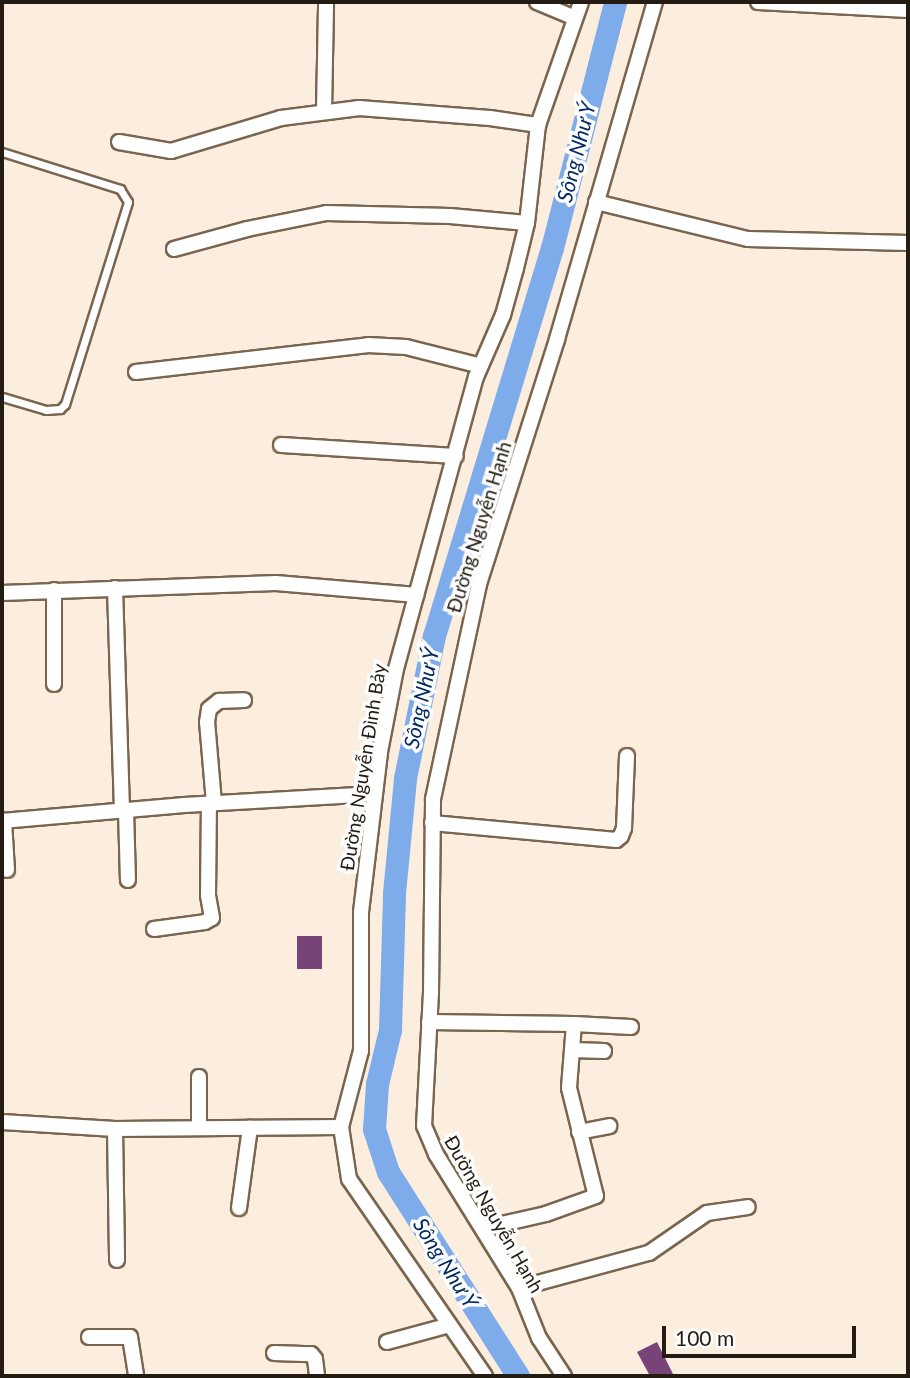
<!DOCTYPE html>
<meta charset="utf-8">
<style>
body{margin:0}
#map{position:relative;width:910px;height:1378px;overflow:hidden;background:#fceede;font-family:Lato,sans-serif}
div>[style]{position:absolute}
.river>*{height:23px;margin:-11.5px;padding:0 11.5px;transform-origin:11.5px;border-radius:11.5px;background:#7eabe9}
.building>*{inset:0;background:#774378;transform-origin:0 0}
.roads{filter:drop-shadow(2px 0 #7a654e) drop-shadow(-2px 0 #7a654e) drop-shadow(0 2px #7a654e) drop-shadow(0 -2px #7a654e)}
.lane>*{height:7px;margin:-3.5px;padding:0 3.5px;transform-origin:3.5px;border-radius:3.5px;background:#fff}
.street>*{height:14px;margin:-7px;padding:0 7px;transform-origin:7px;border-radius:7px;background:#fff}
span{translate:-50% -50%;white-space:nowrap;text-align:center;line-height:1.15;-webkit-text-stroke:7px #fdfdfd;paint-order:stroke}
.street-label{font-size:19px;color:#241c12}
.water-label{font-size:21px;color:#002a60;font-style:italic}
.frame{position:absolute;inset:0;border:4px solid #241c12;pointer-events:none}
.scale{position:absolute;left:662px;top:1326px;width:194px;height:32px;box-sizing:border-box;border:4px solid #241c12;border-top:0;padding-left:9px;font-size:21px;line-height:24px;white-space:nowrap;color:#241c12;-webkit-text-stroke:5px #fdfdfd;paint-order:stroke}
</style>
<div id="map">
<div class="river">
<div style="left:518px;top:1376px;width:242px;rotate:-122.5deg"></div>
<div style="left:388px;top:1172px;width:45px;rotate:-108deg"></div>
<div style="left:374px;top:1129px;width:45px;rotate:-86.2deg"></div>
<div style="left:377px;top:1084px;width:56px;rotate:-76.5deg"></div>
<div style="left:390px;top:1030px;width:137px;rotate:-88.3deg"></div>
<div style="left:394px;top:893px;width:116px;rotate:-84.5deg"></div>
<div style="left:405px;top:778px;width:145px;rotate:-78.5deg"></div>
<div style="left:434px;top:636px;width:406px;rotate:-73.1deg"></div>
<div style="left:552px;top:248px;width:254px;rotate:-75.6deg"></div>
</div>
<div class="building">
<div style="left:322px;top:936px;width:33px;height:25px;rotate:90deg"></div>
<div style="clip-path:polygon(657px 1342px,674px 1376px,650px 1376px,637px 1352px)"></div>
</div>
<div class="roads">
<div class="lane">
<div style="left:2px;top:152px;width:124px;rotate:17.4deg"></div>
<div style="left:120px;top:189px;width:15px;rotate:58deg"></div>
<div style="left:128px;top:202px;width:212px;rotate:107.3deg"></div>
<div style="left:65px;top:404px;width:7px;rotate:135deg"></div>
<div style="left:60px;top:409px;width:14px;rotate:176deg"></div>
<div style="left:46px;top:410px;width:46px;rotate:-163.5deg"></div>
</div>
<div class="street">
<div style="left:537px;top:2px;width:41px;rotate:22.8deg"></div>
<div style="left:758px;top:2px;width:150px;rotate:3.1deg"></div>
<div style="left:324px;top:111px;width:109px;rotate:-88.9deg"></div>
<div style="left:119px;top:142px;width:53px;rotate:9.8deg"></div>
<div style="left:171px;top:151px;width:115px;rotate:-16.7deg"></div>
<div style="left:281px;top:118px;width:79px;rotate:-7.3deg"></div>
<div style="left:359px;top:108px;width:131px;rotate:4.4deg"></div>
<div style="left:490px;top:118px;width:49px;rotate:8.3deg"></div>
<div style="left:596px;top:202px;width:156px;rotate:13.7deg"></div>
<div style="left:748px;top:239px;width:160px;rotate:1.4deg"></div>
<div style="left:174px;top:249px;width:76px;rotate:-15.3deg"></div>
<div style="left:247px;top:229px;width:81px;rotate:-11.4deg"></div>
<div style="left:326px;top:213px;width:124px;rotate:1.4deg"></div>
<div style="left:450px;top:216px;width:77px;rotate:5.2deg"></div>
<div style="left:136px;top:372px;width:234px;rotate:-6.6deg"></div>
<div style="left:368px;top:345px;width:38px;rotate:3deg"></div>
<div style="left:406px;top:347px;width:77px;rotate:14.2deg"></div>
<div style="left:281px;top:445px;width:175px;rotate:3.6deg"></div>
<div style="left:115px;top:588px;width:223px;rotate:88.2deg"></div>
<div style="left:2px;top:593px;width:274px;rotate:-2.1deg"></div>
<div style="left:276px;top:583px;width:141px;rotate:4.9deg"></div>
<div style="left:54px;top:684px;width:94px;rotate:-90deg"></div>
<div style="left:214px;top:803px;width:81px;rotate:-94.9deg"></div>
<div style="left:207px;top:722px;width:13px;rotate:-81deg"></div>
<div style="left:209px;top:709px;width:13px;rotate:-39deg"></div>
<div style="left:219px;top:701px;width:25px;rotate:-2deg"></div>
<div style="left:126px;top:810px;width:70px;rotate:88.4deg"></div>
<div style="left:2px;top:821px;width:183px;rotate:-5deg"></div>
<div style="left:184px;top:805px;width:191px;rotate:-3.3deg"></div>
<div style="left:4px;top:821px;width:49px;rotate:86.5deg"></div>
<div style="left:432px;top:823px;width:185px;rotate:5.3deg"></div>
<div style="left:616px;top:840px;width:6px;rotate:-39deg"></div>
<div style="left:621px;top:836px;width:9px;rotate:-69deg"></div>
<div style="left:624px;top:828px;width:72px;rotate:-87.6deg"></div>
<div style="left:154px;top:929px;width:51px;rotate:-7.8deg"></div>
<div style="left:205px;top:922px;width:8px;rotate:-30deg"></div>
<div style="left:212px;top:918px;width:23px;rotate:-100deg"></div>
<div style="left:208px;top:895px;width:91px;rotate:-89.4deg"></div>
<div style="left:429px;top:1022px;width:145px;rotate:0.8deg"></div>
<div style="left:574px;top:1024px;width:64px;rotate:94.5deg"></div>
<div style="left:569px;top:1088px;width:111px;rotate:76deg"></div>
<div style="left:596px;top:1196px;width:53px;rotate:160.2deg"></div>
<div style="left:546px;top:1214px;width:64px;rotate:167.3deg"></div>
<div style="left:574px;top:1024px;width:57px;rotate:3deg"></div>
<div style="left:572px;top:1050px;width:32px;rotate:2deg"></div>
<div style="left:199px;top:1077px;width:51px;rotate:90deg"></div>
<div style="left:2px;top:1122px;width:113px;rotate:3.5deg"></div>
<div style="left:115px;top:1129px;width:226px;rotate:-0.5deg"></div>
<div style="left:115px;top:1129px;width:131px;rotate:89.1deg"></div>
<div style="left:579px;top:1132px;width:31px;rotate:-11deg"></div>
<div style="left:239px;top:1208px;width:81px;rotate:-82.2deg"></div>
<div style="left:519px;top:1288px;width:135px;rotate:-15.1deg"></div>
<div style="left:649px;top:1253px;width:70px;rotate:-34.6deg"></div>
<div style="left:707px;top:1213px;width:41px;rotate:-8.3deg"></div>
<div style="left:89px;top:1337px;width:41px"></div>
<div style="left:130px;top:1337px;width:39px;rotate:81deg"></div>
<div style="left:387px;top:1342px;width:65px;rotate:-15.1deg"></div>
<div style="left:274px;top:1353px;width:37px;rotate:2deg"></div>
<div style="left:311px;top:1354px;width:6px;rotate:51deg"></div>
<div style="left:315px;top:1359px;width:17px;rotate:83deg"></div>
<div style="left:485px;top:1376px;width:239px;rotate:-124.6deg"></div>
<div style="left:349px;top:1179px;width:53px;rotate:-98.7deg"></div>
<div style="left:341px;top:1127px;width:79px;rotate:-75.3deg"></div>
<div style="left:361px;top:1051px;width:139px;rotate:-90deg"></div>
<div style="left:361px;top:912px;width:161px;rotate:-83.2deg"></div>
<div style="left:380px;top:752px;width:85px;rotate:-79.1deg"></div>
<div style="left:396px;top:669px;width:303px;rotate:-74.7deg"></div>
<div style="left:476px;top:377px;width:68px;rotate:-66.5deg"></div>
<div style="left:503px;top:315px;width:49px;rotate:-74.5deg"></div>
<div style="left:516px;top:268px;width:46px;rotate:-76.3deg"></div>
<div style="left:527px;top:223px;width:99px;rotate:-83.6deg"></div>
<div style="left:538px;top:125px;width:130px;rotate:-70.7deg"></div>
<div style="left:564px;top:1376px;width:45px;rotate:-123.3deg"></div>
<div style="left:539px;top:1338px;width:54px;rotate:-111.8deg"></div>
<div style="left:519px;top:1288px;width:158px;rotate:-121.8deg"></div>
<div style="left:436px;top:1154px;width:30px;rotate:-113deg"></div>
<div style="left:424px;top:1126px;width:133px;rotate:-87deg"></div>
<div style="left:431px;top:993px;width:194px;rotate:-89.4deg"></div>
<div style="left:433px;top:799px;width:220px;rotate:-77.9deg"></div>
<div style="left:479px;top:584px;width:257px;rotate:-72.3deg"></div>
<div style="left:557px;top:339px;width:351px;rotate:-73.8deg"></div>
</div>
</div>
<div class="street-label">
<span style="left:479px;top:527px;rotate:-73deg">Đường Nguyễn Hạnh</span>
<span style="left:363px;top:767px;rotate:-81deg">Đường Nguyễn Đình Bảy</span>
<span style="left:494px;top:1214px;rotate:60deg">Đường Nguyễn Hạnh</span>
</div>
<div class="water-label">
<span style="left:576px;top:152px;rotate:-76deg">Sông Như Ý</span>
<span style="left:421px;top:698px;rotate:-78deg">Sông Như Ý</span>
<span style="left:446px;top:1263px;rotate:58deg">Sông Như Ý</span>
</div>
<div class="frame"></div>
<div class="scale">100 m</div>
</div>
